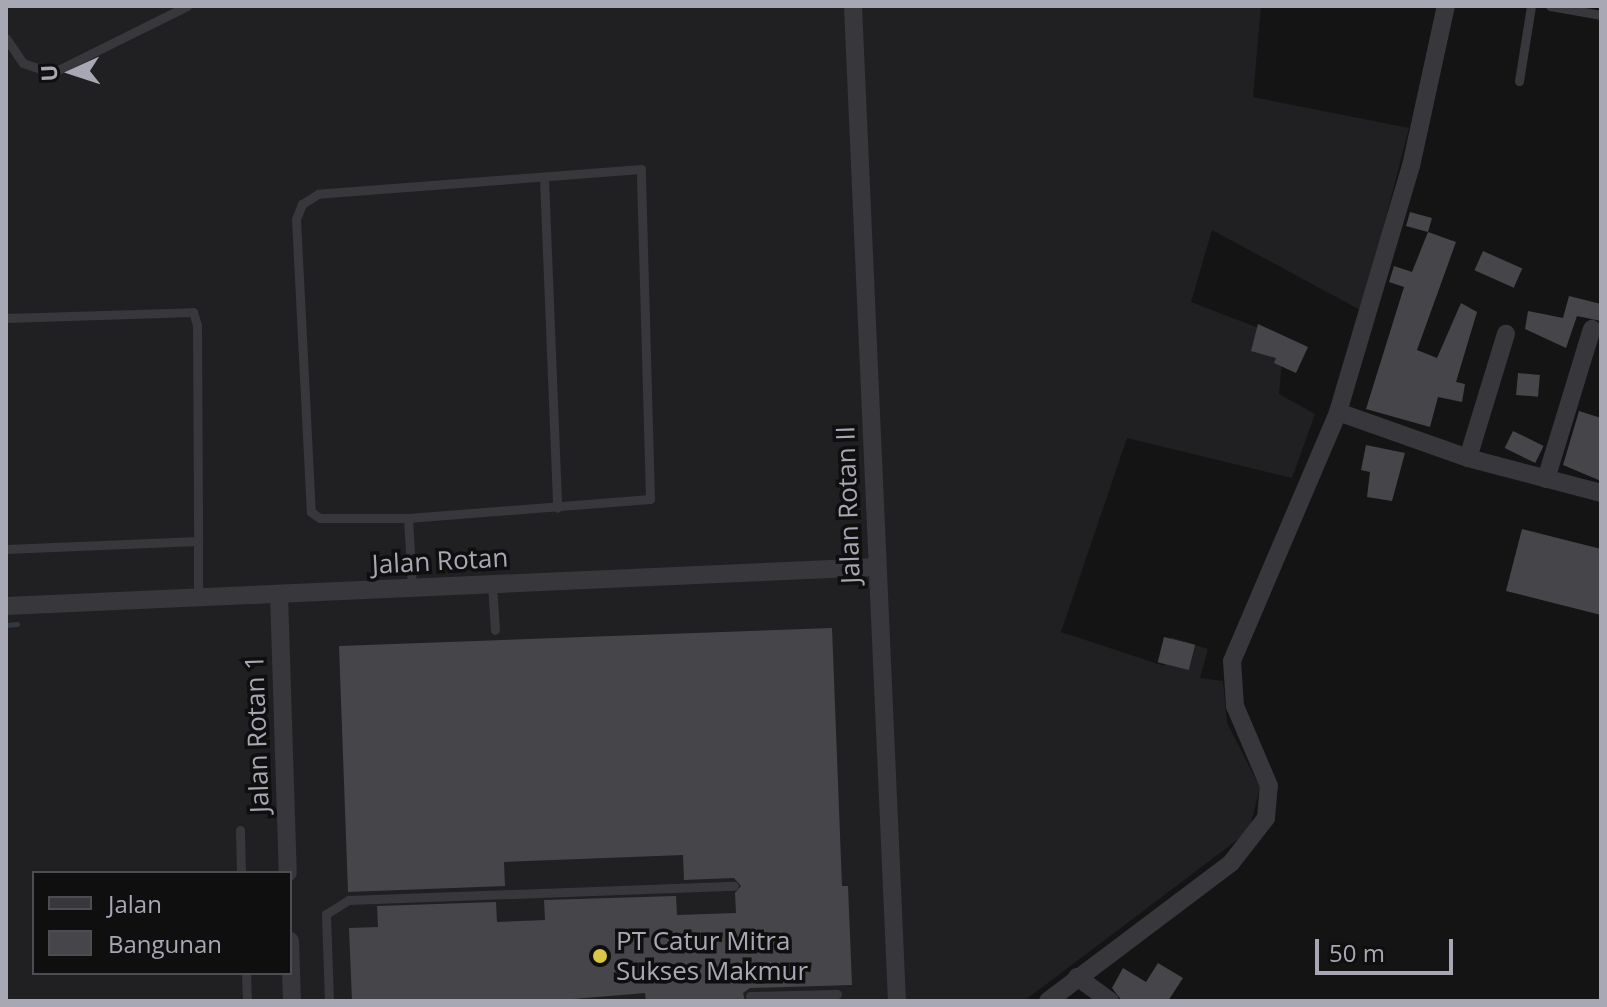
<!DOCTYPE html>
<style>
body{margin:0}
#map{position:relative;width:1607px;height:1007px;overflow:hidden;background:#141415;font-family:"Open Sans",sans-serif}
div>[style]{position:absolute}
.built>*{inset:0;background:#202022}
.stream>*{height:5px;margin:-2.5px;padding:0 2.5px;transform-origin:2.5px;border-radius:2.5px;background:#333840}
.building>*{inset:0;background:#46464a;transform-origin:0 0}
.service>*{height:9px;margin:-4.5px;padding:0 4.5px;transform-origin:4.5px;border-radius:4.5px;background:#37373c}
.minor>*{height:18px;margin:-9px;padding:0 9px;transform-origin:9px;border-radius:9px;background:#37373c}
.dots>*{width:22px;height:22px;translate:-50% -50%;box-sizing:border-box;border:4px solid #0f0f10;border-radius:50%}
span{translate:-50% -50%;white-space:nowrap;text-align:center;line-height:1.15;-webkit-text-stroke:7px #0f0f10;paint-order:stroke}
.street-label{font-size:26px;color:#a7a8b4}
.poi-label{font-size:26px;color:#a7a8b4}
.left{translate:0 -50%;text-align:left}
.frame{position:absolute;inset:0;border:8px solid #a7a8b4;pointer-events:none}
.legend{position:absolute;left:32px;top:871px;width:260px;height:104px;box-sizing:border-box;background:#0f0f10;border:2px solid #4c4c52;margin:0;padding:10px 14px;list-style:none;font-size:24px;color:#a7a8b4}
.legend li{display:flex;align-items:center;gap:16px;height:40px}
.legend b{width:40px;border:2px solid #4c4c52}
.north{position:absolute;left:32px;top:32px;width:80px;height:80px;-webkit-text-stroke:6px #0f0f10;paint-order:stroke;rotate:267deg;font-size:22px;font-weight:700;line-height:32px;text-align:center;color:#a7a8b4}
.north::after{content:'';display:block;margin:auto;width:28px;height:36px;background:#a7a8b4;clip-path:polygon(50% 0,100% 100%,50% 72%,0 100%)}
.scale{position:absolute;left:1315px;top:939px;width:138px;height:36px;box-sizing:border-box;border:4px solid #a7a8b4;border-top:0;padding-left:10px;font-size:24px;line-height:28px;white-space:nowrap;color:#a7a8b4;-webkit-text-stroke:6px #0f0f10;paint-order:stroke}
</style>
<div id="map">
<div class="built">
<div style="clip-path:polygon(evenodd,6px 6px,1261px 6px,1253px 97px,1409px 128px,1362px 311px,1212px 230px,1191px 302px,1284px 338px,1279px 394px,1315px 414px,1292px 478px,1127px 438px,1061px 632px,1164px 666px,1171px 637px,1208px 649px,1200px 678px,1223px 681px,1227px 723px,1260px 787px,1249px 831px,1024px 1001px,6px 1001px,6px 6px,34px 873px,290px 873px,290px 973px,34px 973px,34px 873px)"></div>
</div>
<div class="stream">
<div style="left:6px;top:625px;width:11px;rotate:-5deg"></div>
</div>
<div class="building">
<div style="clip-path:polygon(1410px 212px,1432px 218px,1428px 232px,1456px 242px,1417px 350px,1437px 358px,1461px 303px,1477px 312px,1456px 382px,1465px 384px,1462px 402px,1438px 397px,1430px 427px,1366px 409px,1404px 287px,1389px 282px,1394px 266px,1412px 272px,1428px 232px,1406px 226px)"></div>
<div style="left:1483px;top:251px;width:43px;height:21px;rotate:24deg"></div>
<div style="clip-path:polygon(1569px 296px,1601px 304px,1601px 321px,1577px 316px,1566px 348px,1525px 329px,1528px 311px,1563px 318px)"></div>
<div style="clip-path:polygon(1258px 324px,1308px 347px,1296px 373px,1274px 363px,1276px 358px,1251px 351px)"></div>
<div style="left:1518px;top:373px;width:22px;height:22px;rotate:5deg"></div>
<div style="clip-path:polygon(1579px 411px,1601px 418px,1601px 481px,1563px 465px)"></div>
<div style="left:1513px;top:431px;width:34px;height:19px;rotate:26deg"></div>
<div style="clip-path:polygon(1366px 445px,1405px 453px,1392px 501px,1367px 497px,1370px 472px,1361px 470px)"></div>
<div style="clip-path:polygon(1522px 529px,1601px 549px,1601px 615px,1506px 591px)"></div>
<div style="clip-path:polygon(832px 628px,842px 886px,848px 886px,852px 985px,750px 988px,743px 993px,745px 1001px,646px 1001px,645px 993px,549px 1001px,352px 1001px,349px 928px,378px 927px,377px 906px,496px 902px,497px 922px,545px 920px,544px 900px,676px 896px,677px 915px,736px 913px,735px 893px,741px 886px,734px 878px,684px 880px,683px 855px,504px 862px,505px 886px,348px 892px,339px 646px)"></div>
<div style="left:1164px;top:637px;width:32px;height:26px;rotate:14deg"></div>
<div style="clip-path:polygon(1158px 963px,1183px 978px,1168px 1001px,1122px 1001px,1112px 988px,1123px 968px,1146px 982px)"></div>
</div>
<div class="service">
<div style="left:1550px;top:6px;width:52px;rotate:10deg"></div>
<div style="left:6px;top:38px;width:30px;rotate:56deg"></div>
<div style="left:23px;top:63px;width:31px;rotate:19deg"></div>
<div style="left:52px;top:73px;width:151px;rotate:-26.4deg"></div>
<div style="left:1519px;top:81px;width:76px;rotate:-80.9deg"></div>
<div style="left:544px;top:178px;width:330px;rotate:87.7deg"></div>
<div style="left:6px;top:318px;width:187px;rotate:-1.8deg"></div>
<div style="left:193px;top:312px;width:14px;rotate:73deg"></div>
<div style="left:197px;top:325px;width:216px;rotate:89.7deg"></div>
<div style="left:408px;top:518px;width:243px;rotate:-4.5deg"></div>
<div style="left:650px;top:499px;width:330px;rotate:-91.6deg"></div>
<div style="left:641px;top:169px;width:324px;rotate:175.6deg"></div>
<div style="left:318px;top:194px;width:19px;rotate:148deg"></div>
<div style="left:302px;top:204px;width:16px;rotate:112deg"></div>
<div style="left:296px;top:219px;width:293px;rotate:87.1deg"></div>
<div style="left:311px;top:512px;width:11px;rotate:34deg"></div>
<div style="left:320px;top:518px;width:88px"></div>
<div style="left:408px;top:518px;width:70px;rotate:86.7deg"></div>
<div style="left:6px;top:549px;width:192px;rotate:-2.4deg"></div>
<div style="left:198px;top:541px;width:56px;rotate:90deg"></div>
<div style="left:492px;top:584px;width:46px;rotate:86.3deg"></div>
<div style="left:240px;top:830px;width:43px;rotate:88.7deg"></div>
<div style="left:246px;top:973px;width:28px;rotate:88deg"></div>
<div style="left:750px;top:996px;width:87px;rotate:-1.3deg"></div>
<div style="left:329px;top:1001px;width:87px;rotate:-92deg"></div>
<div style="left:326px;top:914px;width:26px;rotate:-32deg"></div>
<div style="left:348px;top:900px;width:386px;rotate:-2.1deg"></div>
</div>
<div class="minor">
<div style="left:853px;top:6px;width:996px;rotate:87.47deg"></div>
<div style="left:1338px;top:412px;width:138px;rotate:19.5deg"></div>
<div style="left:1468px;top:458px;width:138px;rotate:14.7deg"></div>
<div style="left:1468px;top:458px;width:130px;rotate:-73deg"></div>
<div style="left:1546px;top:479px;width:157px;rotate:-73deg"></div>
<div style="left:279px;top:594px;width:279px;rotate:88.2deg"></div>
<div style="left:6px;top:606px;width:871px;rotate:-2.57deg"></div>
<div style="left:290px;top:941px;width:60px;rotate:88.1deg"></div>
<div style="left:1077px;top:977px;width:41px;rotate:36deg"></div>
<div style="left:1048px;top:1001px;width:229px;rotate:-37deg"></div>
<div style="left:1231px;top:863px;width:57px;rotate:-52.1deg"></div>
<div style="left:1266px;top:818px;width:32px;rotate:-85deg"></div>
<div style="left:1269px;top:786px;width:87px;rotate:-113deg"></div>
<div style="left:1235px;top:706px;width:45px;rotate:-93.8deg"></div>
<div style="left:1232px;top:661px;width:271px;rotate:-66.9deg"></div>
<div style="left:1338px;top:412px;width:257px;rotate:-73.5deg"></div>
<div style="left:1411px;top:166px;width:164px;rotate:-77.7deg"></div>
</div>
<div class="dots">
<div style="left:600px;top:956px;background:#dac646"></div>
</div>
<div class="street-label">
<span style="left:848px;top:505px;rotate:-92deg">Jalan Rotan II</span>
<span style="left:440px;top:561px;rotate:-3deg">Jalan Rotan</span>
<span style="left:257px;top:734px;rotate:-92deg">Jalan Rotan 1</span>
</div>
<div class="poi-label">
<span class="left" style="left:616px;top:956px">PT Catur Mitra<br>Sukses Makmur</span>
</div>
<div class="frame"></div>
<ul class="legend">
<li><b style="height:10px;background:#37373c"></b>Jalan</li>
<li><b style="height:22px;background:#46464a"></b>Bangunan</li>
</ul>
<div class="north">U</div>
<div class="scale">50 m</div>
</div>
